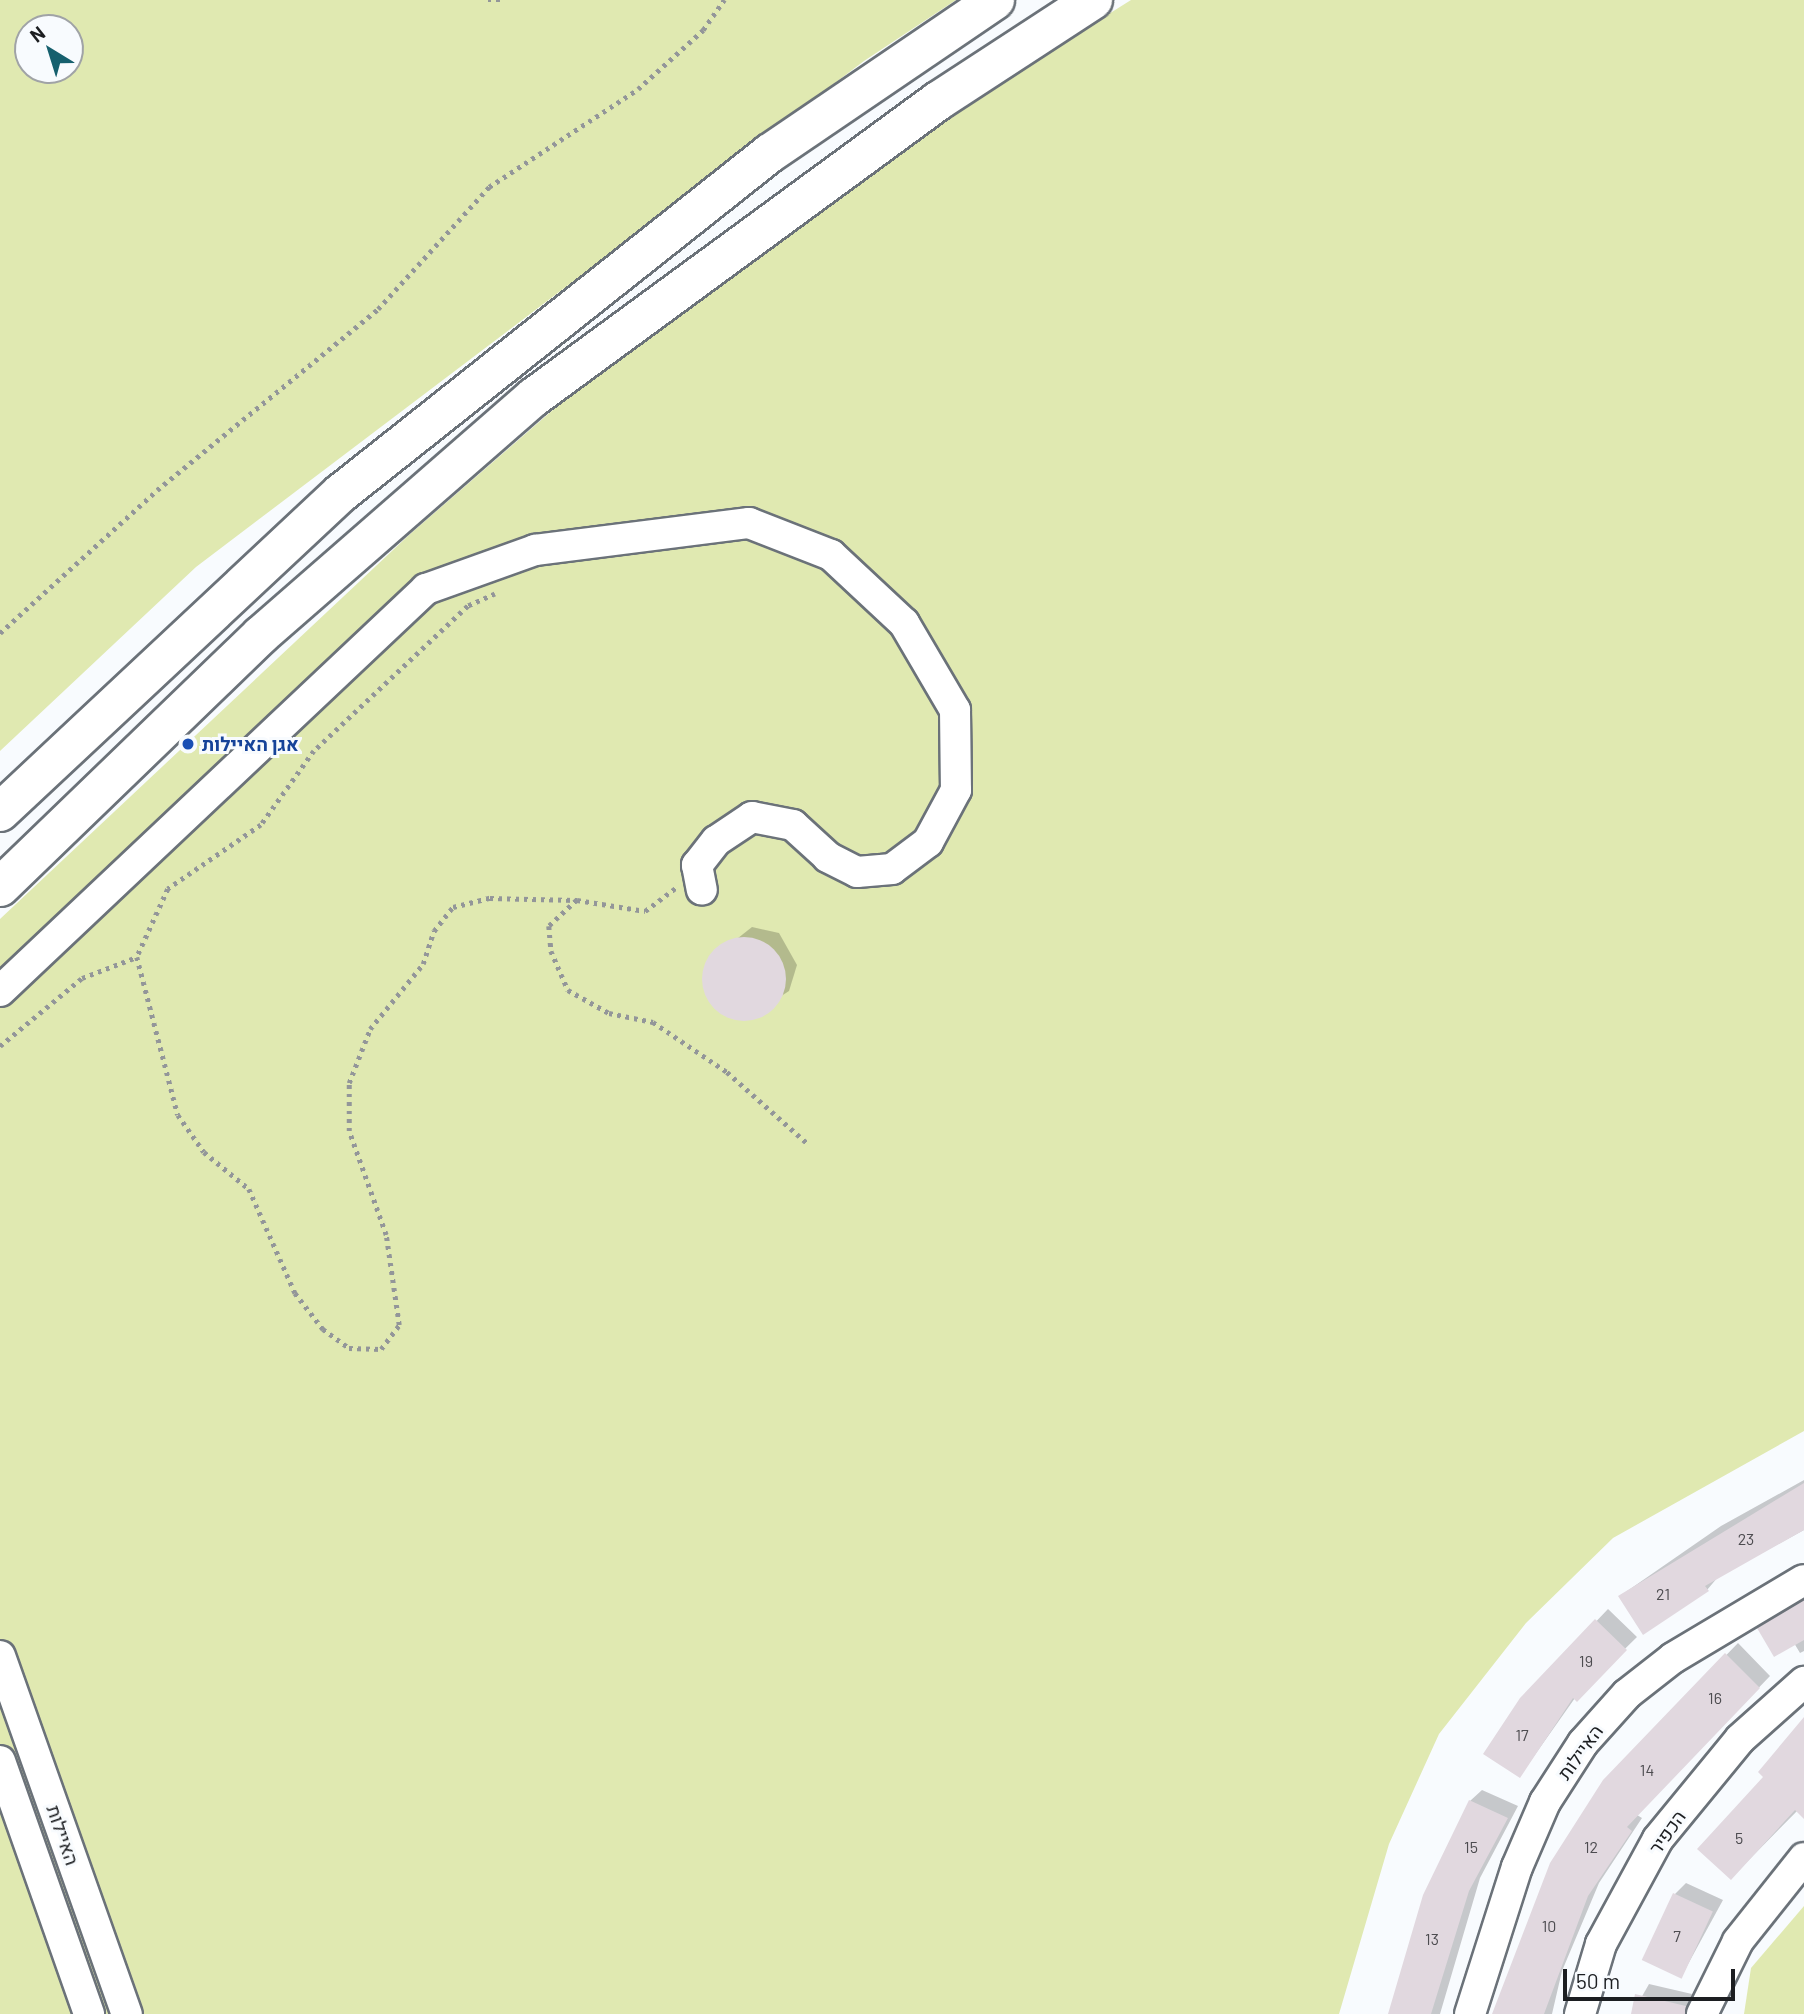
<!DOCTYPE html>
<meta charset="utf-8">
<style>
body{margin:0}
#map{position:relative;width:1804px;height:2014px;overflow:hidden;background:#f8fbfe;font-family:Barlow,Heebo,sans-serif}
div>[style]{position:absolute}
.green>*{inset:0;background:#e0e9b1}
.shadow>*{inset:0;background:#0003}
.building>*{inset:0;background:#e1d8df;transform-origin:0 0}
.round{border-radius:50%}
.path>*{height:4.5px;margin-top:-2.25px;transform-origin:0;background:repeating-linear-gradient(90deg,#939699 0 3.5px,transparent 0 8.5px)}
.roads{filter:drop-shadow(2px 0 #6b7279) drop-shadow(-2px 0 #6b7279) drop-shadow(0 2px #6b7279) drop-shadow(0 -2px #6b7279)}
.minor>*{height:30px;margin:-15px;padding:0 15px;transform-origin:15px;border-radius:15px;background:#fff}
.highway>*{height:38px;margin:-19px;padding:0 19px;transform-origin:19px;border-radius:19px;background:#fff}
.dots>*{width:19px;height:19px;translate:-50% -50%;box-sizing:border-box;border:4px solid #f8fbfe;border-radius:50%}
span{translate:-50% -50%;white-space:nowrap;text-align:center;line-height:1.15;-webkit-text-stroke:6px #f8fbfe;paint-order:stroke}
.number-label{font-size:16px;color:#4d4c50}
.number-label span{-webkit-text-stroke-width:0}
.transit-label{font-size:19px;color:#164399;font-weight:700}
.left{translate:0 -50%;text-align:left}
.street-label{font-size:19px;color:#1c1e21}
.north{position:absolute;left:14px;top:14px;width:70px;height:70px;box-sizing:border-box;background:#f8fbfe;border:2px solid #a0a3a6;border-radius:50%;rotate:322deg;font-size:19px;font-weight:700;line-height:28px;text-align:center;color:#1c1e21}
.north::after{content:'';display:block;margin:auto;width:24px;height:32px;background:#16606e;clip-path:polygon(50% 0,100% 100%,50% 72%,0 100%)}
.scale{position:absolute;left:1563px;top:1969px;width:172px;height:32px;box-sizing:border-box;border:4px solid #1c1e21;border-top:0;padding-left:9px;font-size:21px;line-height:24px;white-space:nowrap;color:#1c1e21;-webkit-text-stroke:5px #f8fbfe;paint-order:stroke}
</style>
<div id="map">
<div class="green">
<div style="clip-path:polygon(evenodd,0 0,956px 0,864px 61px,196px 567px,0 751px,0 0,28px 28px,70px 28px,70px 70px,28px 70px,28px 28px)"></div>
<div style="clip-path:polygon(1131px 0,1804px 0,1804px 1431px,1613px 1538px,1526px 1623px,1439px 1734px,1389px 1844px,1339px 2014px,0 2014px,0 919px,409px 535px,747px 241px)"></div>
<div style="clip-path:polygon(1804px 1906px,1804px 2014px,1744px 2014px,1751px 1968px)"></div>
</div>
<div class="shadow">
<div style="clip-path:polygon(752px 927px,779px 933px,797px 965px,789px 991px,746px 1019px,720px 1011px,705px 989px,709px 961px)"></div>
<div style="clip-path:polygon(1804px 1480px,1804px 1530px,1718px 1577px,1707px 1590px,1620px 1596px,1721px 1526px)"></div>
<div style="clip-path:polygon(1804px 1596px,1804px 1651px,1800px 1653px,1794px 1643px,1759px 1629px)"></div>
<div style="clip-path:polygon(1608px 1609px,1637px 1637px,1575px 1698px,1520px 1776px,1522px 1699px)"></div>
<div style="clip-path:polygon(1738px 1643px,1770px 1676px,1637px 1815px,1642px 1818px,1599px 1883px,1562px 1971px,1552px 2014px,1494px 2014px,1551px 1864px,1604px 1781px)"></div>
<div style="clip-path:polygon(1804px 1721px,1804px 1804px,1731px 1878px,1765px 1777px)"></div>
<div style="clip-path:polygon(1482px 1790px,1518px 1806px,1480px 1878px,1440px 2014px,1393px 2014px,1470px 1801px)"></div>
<div style="clip-path:polygon(1686px 1883px,1723px 1900px,1681px 1977px,1675px 1894px)"></div>
<div style="clip-path:polygon(1649px 1984px,1692px 1994px,1687px 2014px,1632px 2014px)"></div>
</div>
<div class="building">
<div class="round" style="left:702px;top:937px;width:84px;height:84px"></div>
<div style="clip-path:polygon(1804px 1483px,1804px 1530px,1705px 1586px,1709px 1591px,1643px 1635px,1618px 1596px)"></div>
<div style="clip-path:polygon(1804px 1600px,1804px 1640px,1774px 1657px,1757px 1628px)"></div>
<div style="clip-path:polygon(1595px 1619px,1627px 1650px,1577px 1702px,1573px 1698px,1520px 1778px,1483px 1754px,1520px 1698px)"></div>
<div style="clip-path:polygon(1725px 1653px,1760px 1688px,1627px 1827px,1632px 1831px,1588px 1896px,1544px 2014px,1492px 2014px,1550px 1863px,1603px 1780px)"></div>
<div style="clip-path:polygon(1804px 1717px,1804px 1819px,1795px 1810px,1731px 1880px,1697px 1849px,1763px 1777px,1758px 1772px)"></div>
<div style="clip-path:polygon(1469px 1800px,1508px 1818px,1469px 1891px,1431px 2014px,1388px 2014px,1423px 1895px)"></div>
<div style="left:1673px;top:1893px;width:44px;height:74px;rotate:25deg"></div>
<div style="clip-path:polygon(1635px 1994px,1686px 2006px,1685px 2014px,1631px 2014px)"></div>
</div>
<div class="path">
<div style="left:488px;top:0;width:12px"></div>
<div style="left:495px;top:594px;width:30px;rotate:156deg"></div>
<div style="left:468px;top:606px;width:212px;rotate:136.7deg"></div>
<div style="left:314px;top:751px;width:91px;rotate:125.6deg"></div>
<div style="left:261px;top:825px;width:113px;rotate:145.5deg"></div>
<div style="left:168px;top:889px;width:75px;rotate:114.5deg"></div>
<div style="left:137px;top:957px;width:163px;rotate:75.5deg"></div>
<div style="left:178px;top:1115px;width:45px;rotate:54.9deg"></div>
<div style="left:204px;top:1152px;width:58px;rotate:39.4deg"></div>
<div style="left:249px;top:1189px;width:114px;rotate:66.1deg"></div>
<div style="left:295px;top:1293px;width:46px;rotate:52.1deg"></div>
<div style="left:323px;top:1329px;width:32px;rotate:36deg"></div>
<div style="left:349px;top:1348px;width:32px;rotate:2deg"></div>
<div style="left:381px;top:1349px;width:30px;rotate:-53deg"></div>
<div style="left:399px;top:1325px;width:91px;rotate:-98.2deg"></div>
<div style="left:386px;top:1235px;width:110px;rotate:-109.6deg"></div>
<div style="left:349px;top:1131px;width:48px;rotate:-90deg"></div>
<div style="left:349px;top:1083px;width:58px;rotate:-68.7deg"></div>
<div style="left:370px;top:1029px;width:84px;rotate:-50.8deg"></div>
<div style="left:423px;top:964px;width:35px;rotate:-72deg"></div>
<div style="left:434px;top:931px;width:31px;rotate:-52deg"></div>
<div style="left:453px;top:907px;width:38px;rotate:-14deg"></div>
<div style="left:490px;top:898px;width:87px;rotate:1.3deg"></div>
<div style="left:577px;top:900px;width:69px;rotate:9.2deg"></div>
<div style="left:645px;top:911px;width:40px;rotate:-37deg"></div>
<div style="left:0;top:633px;width:212px;rotate:-42.3deg"></div>
<div style="left:157px;top:490px;width:286px;rotate:-39.3deg"></div>
<div style="left:378px;top:309px;width:165px;rotate:-47.7deg"></div>
<div style="left:489px;top:187px;width:178px;rotate:-33.3deg"></div>
<div style="left:638px;top:89px;width:88px;rotate:-42.2deg"></div>
<div style="left:703px;top:30px;width:37px;rotate:-55deg"></div>
<div style="left:577px;top:900px;width:38px;rotate:137deg"></div>
<div style="left:549px;top:926px;width:25px;rotate:85deg"></div>
<div style="left:551px;top:951px;width:43px;rotate:66.4deg"></div>
<div style="left:568px;top:990px;width:47px;rotate:29.3deg"></div>
<div style="left:609px;top:1013px;width:45px;rotate:11.6deg"></div>
<div style="left:653px;top:1022px;width:89px;rotate:34deg"></div>
<div style="left:727px;top:1072px;width:108px;rotate:41.6deg"></div>
<div style="left:0;top:1046px;width:107px;rotate:-39.7deg"></div>
<div style="left:82px;top:978px;width:59px;rotate:-20.9deg"></div>
</div>
<div class="roads">
<div class="minor">
<div style="left:0;top:991px;width:586px;rotate:-43.34deg"></div>
<div style="left:426px;top:589px;width:116px;rotate:-19.7deg"></div>
<div style="left:535px;top:550px;width:216px;rotate:-7.2deg"></div>
<div style="left:749px;top:523px;width:88px;rotate:21.3deg"></div>
<div style="left:831px;top:555px;width:100px;rotate:43deg"></div>
<div style="left:904px;top:623px;width:101px;rotate:59.6deg"></div>
<div style="left:955px;top:710px;width:80px;rotate:89.3deg"></div>
<div style="left:956px;top:790px;width:59px;rotate:118.3deg"></div>
<div style="left:928px;top:842px;width:45px;rotate:143.1deg"></div>
<div style="left:892px;top:869px;width:35px;rotate:175deg"></div>
<div style="left:857px;top:872px;width:33px;rotate:-153deg"></div>
<div style="left:828px;top:857px;width:47px;rotate:-137.6deg"></div>
<div style="left:793px;top:825px;width:42px;rotate:-169deg"></div>
<div style="left:752px;top:817px;width:43px;rotate:146.3deg"></div>
<div style="left:716px;top:841px;width:31px;rotate:128deg"></div>
<div style="left:697px;top:865px;width:25px;rotate:79deg"></div>
<div style="left:0;top:1656px;width:380px;rotate:70.5deg"></div>
<div style="left:0;top:1761px;width:268px;rotate:70.6deg"></div>
<div style="left:1470px;top:2014px;width:154px;rotate:-72.3deg"></div>
<div style="left:1517px;top:1867px;width:71px;rotate:-66.7deg"></div>
<div style="left:1545px;top:1802px;width:70px;rotate:-57.2deg"></div>
<div style="left:1583px;top:1743px;width:66px;rotate:-48.1deg"></div>
<div style="left:1627px;top:1694px;width:58px;rotate:-38deg"></div>
<div style="left:1673px;top:1658px;width:152px;rotate:-30.8deg"></div>
<div style="left:1580px;top:2014px;width:73px;rotate:-73.3deg"></div>
<div style="left:1601px;top:1944px;width:119px;rotate:-61.5deg"></div>
<div style="left:1658px;top:1839px;width:129px;rotate:-50.6deg"></div>
<div style="left:1740px;top:1739px;width:86px;rotate:-41.7deg"></div>
<div style="left:1702px;top:2014px;width:81px;rotate:-63.7deg"></div>
<div style="left:1738px;top:1941px;width:106px;rotate:-51.5deg"></div>
</div>
<div class="highway">
<div style="left:0;top:812px;width:467px;rotate:-43.1deg"></div>
<div style="left:341px;top:493px;width:547px;rotate:-38.4deg"></div>
<div style="left:770px;top:153px;width:272px;rotate:-34.2deg"></div>
<div style="left:0;top:887px;width:363px;rotate:-44deg"></div>
<div style="left:261px;top:635px;width:362px;rotate:-41.1deg"></div>
<div style="left:534px;top:397px;width:501px;rotate:-36.23deg"></div>
<div style="left:938px;top:101px;width:185px;rotate:-33.1deg"></div>
</div>
</div>
<div class="dots">
<div style="left:188px;top:744px;background:#1a4fb4"></div>
</div>
<div class="number-label">
<span style="left:1746px;top:1539px">23</span>
<span style="left:1663px;top:1594px">21</span>
<span style="left:1586px;top:1661px">19</span>
<span style="left:1715px;top:1698px">16</span>
<span style="left:1522px;top:1735px">17</span>
<span style="left:1647px;top:1770px">14</span>
<span style="left:1739px;top:1838px">5</span>
<span style="left:1471px;top:1847px">15</span>
<span style="left:1591px;top:1847px">12</span>
<span style="left:1549px;top:1926px">10</span>
<span style="left:1677px;top:1936px">7</span>
<span style="left:1432px;top:1939px">13</span>
</div>
<div class="transit-label">
<span class="left" style="left:202px;top:744px">אגן האיילות</span>
</div>
<div class="street-label">
<span style="left:1580px;top:1752px;rotate:-54deg">האיילות</span>
<span style="left:1667px;top:1832px;rotate:-55deg">הכפיר</span>
<span style="left:63px;top:1835px;rotate:71deg">האיילות</span>
</div>
<div class="north">N</div>
<div class="scale">50 m</div>
</div>
